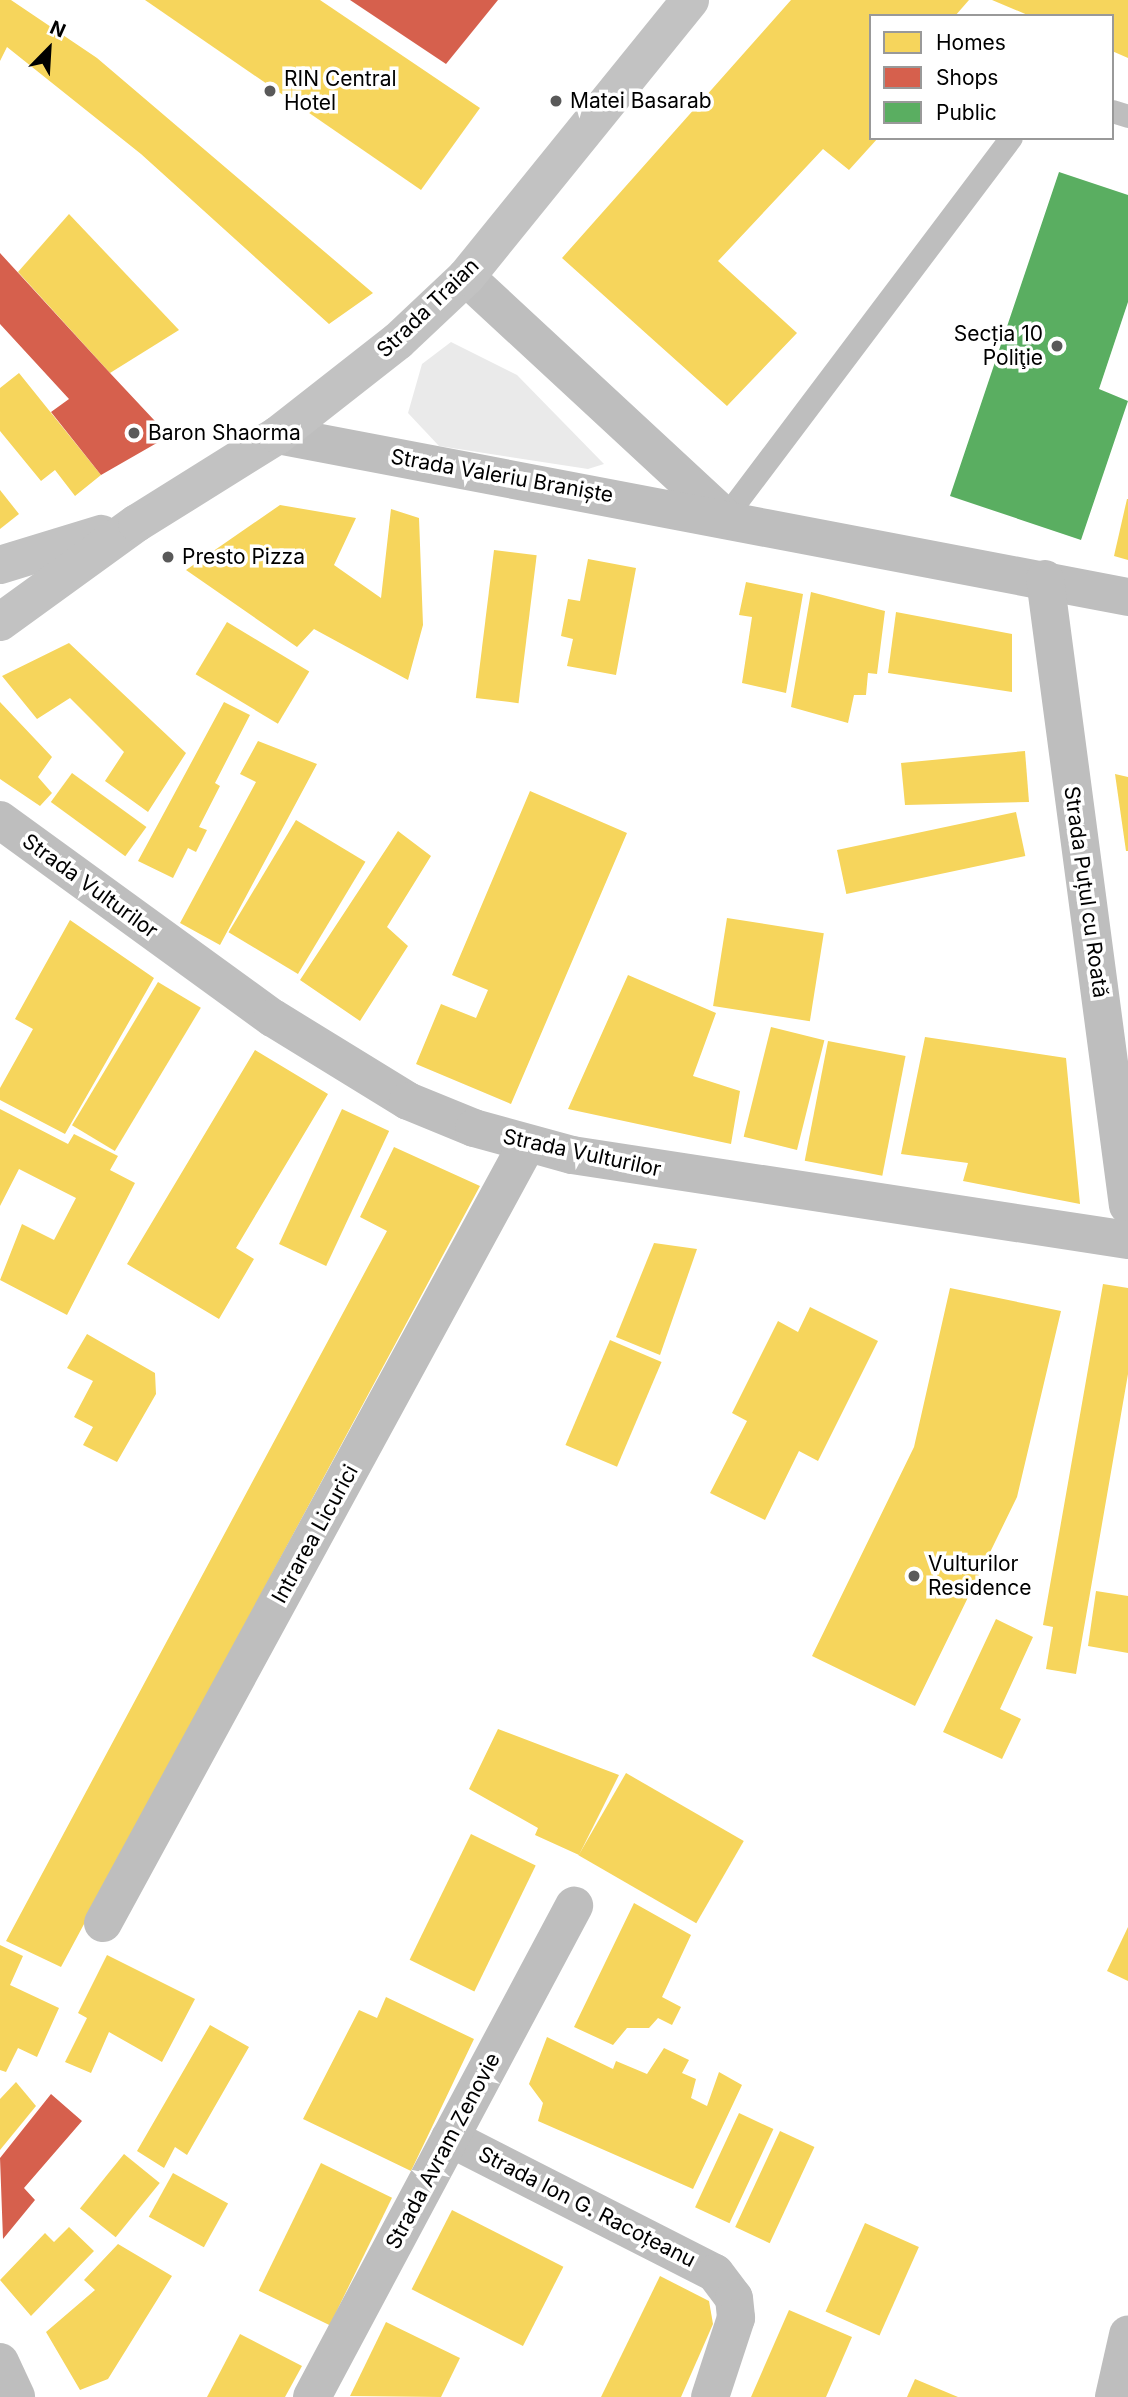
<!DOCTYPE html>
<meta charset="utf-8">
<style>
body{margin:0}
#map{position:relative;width:1128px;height:2397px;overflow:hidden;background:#fff;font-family:Inter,sans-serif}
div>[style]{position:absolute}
.green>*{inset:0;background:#eaeaea}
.homes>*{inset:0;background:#f6d55c;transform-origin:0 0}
.shops>*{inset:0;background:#d6604d}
.public>*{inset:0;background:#5aae61}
.lane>*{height:23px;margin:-11.5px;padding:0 11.5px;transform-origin:11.5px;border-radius:11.5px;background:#bebebe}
.street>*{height:38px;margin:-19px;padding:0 19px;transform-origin:19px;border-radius:19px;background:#bebebe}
.secondary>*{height:38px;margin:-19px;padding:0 19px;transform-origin:19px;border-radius:19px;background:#c2c2c2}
.dots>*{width:19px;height:19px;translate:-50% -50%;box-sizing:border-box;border:4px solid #fff;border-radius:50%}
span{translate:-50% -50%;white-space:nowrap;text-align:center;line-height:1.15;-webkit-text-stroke:7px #fff;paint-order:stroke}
.poi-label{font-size:21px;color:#000}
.left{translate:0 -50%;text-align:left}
.right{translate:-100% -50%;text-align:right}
.street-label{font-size:21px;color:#000}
.legend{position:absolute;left:869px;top:14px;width:245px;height:126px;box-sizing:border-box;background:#fff;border:2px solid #999;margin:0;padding:9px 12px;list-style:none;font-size:21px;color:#000}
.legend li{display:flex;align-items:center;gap:14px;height:35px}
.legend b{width:35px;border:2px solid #999}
.north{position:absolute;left:14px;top:14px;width:70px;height:70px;-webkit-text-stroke:5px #fff;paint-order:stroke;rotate:24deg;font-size:19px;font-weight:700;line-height:28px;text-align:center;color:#000}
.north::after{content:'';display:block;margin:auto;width:24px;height:32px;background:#000;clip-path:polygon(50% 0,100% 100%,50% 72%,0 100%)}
</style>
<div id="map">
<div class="green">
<div style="clip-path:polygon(451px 342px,517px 375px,604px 464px,588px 469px,439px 446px,408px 413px,422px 364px)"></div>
</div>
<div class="homes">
<div style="clip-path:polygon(0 0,11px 0,97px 58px,373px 293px,329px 324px,141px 154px,7px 47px,0 61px)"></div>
<div style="clip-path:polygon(145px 0,320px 0,480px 108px,421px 190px)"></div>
<div style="clip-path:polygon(791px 0,969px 0,955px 16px,871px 16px,871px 138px,878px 138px,849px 170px,823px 149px,718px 261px,797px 333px,727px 406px,562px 258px)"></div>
<div style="clip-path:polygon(992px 0,1128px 0,1128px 58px,1112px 51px,1112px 16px,1030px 16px)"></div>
<div style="clip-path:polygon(69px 214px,179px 330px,110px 373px,18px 272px)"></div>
<div style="clip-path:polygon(19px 373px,101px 475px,75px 496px,55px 470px,41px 481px,0 431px,0 388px)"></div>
<div style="clip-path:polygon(0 490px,19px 514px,0 529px)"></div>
<div style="clip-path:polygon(1127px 499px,1128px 499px,1128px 560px,1114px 556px)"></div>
<div style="clip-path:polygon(280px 505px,356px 518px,334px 565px,381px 598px,391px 509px,419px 518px,423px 625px,408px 680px,314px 629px,297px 647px,186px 570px)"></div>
<div style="left:494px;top:550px;width:43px;height:149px;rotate:7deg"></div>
<div style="clip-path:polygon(588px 559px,636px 568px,616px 675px,567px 666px,573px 639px,561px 636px,568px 599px,580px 601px)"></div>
<div style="clip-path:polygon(746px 582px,803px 594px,786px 693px,742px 683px,752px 617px,739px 615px)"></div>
<div style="clip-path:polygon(811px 592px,885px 611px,877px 674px,868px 673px,866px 695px,854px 695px,848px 723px,791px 707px)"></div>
<div style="clip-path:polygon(896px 612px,1012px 634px,1012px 692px,888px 673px)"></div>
<div style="left:227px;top:622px;width:96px;height:61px;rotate:31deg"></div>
<div style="clip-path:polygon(69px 643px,186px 753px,148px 812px,105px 781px,124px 752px,70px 698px,37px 719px,2px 676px)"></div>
<div style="clip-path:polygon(0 702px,52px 757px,38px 777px,52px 793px,40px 806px,0 779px)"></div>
<div style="clip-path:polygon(224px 702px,250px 715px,215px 783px,220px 786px,199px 827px,207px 830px,196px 852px,188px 848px,173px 878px,138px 861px)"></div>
<div style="clip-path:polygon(258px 741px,317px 764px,220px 945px,180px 923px,256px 782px,240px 774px)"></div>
<div style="clip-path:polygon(1025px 751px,1029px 802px,905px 805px,901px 763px)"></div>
<div style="left:72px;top:773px;width:92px;height:36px;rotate:36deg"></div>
<div style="clip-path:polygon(1115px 774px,1128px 777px,1128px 851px,1126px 851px)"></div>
<div style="clip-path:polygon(530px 791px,627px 833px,511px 1104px,416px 1064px,441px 1004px,476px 1018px,488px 990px,452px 975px)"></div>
<div style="left:1016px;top:812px;width:45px;height:183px;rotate:78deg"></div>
<div style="left:296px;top:820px;width:81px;height:131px;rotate:31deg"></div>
<div style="clip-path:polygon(398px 831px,431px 856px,387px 927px,408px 946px,360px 1021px,300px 980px)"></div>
<div style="left:727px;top:918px;width:98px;height:89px;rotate:9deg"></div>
<div style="clip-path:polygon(70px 920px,154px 978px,65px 1134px,0 1100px,0 1088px,33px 1029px,15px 1019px)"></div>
<div style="clip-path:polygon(628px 975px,716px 1013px,693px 1076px,740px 1091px,731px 1144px,568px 1109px)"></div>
<div style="left:158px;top:982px;width:50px;height:167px;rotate:31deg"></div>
<div style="left:771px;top:1027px;width:55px;height:113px;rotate:14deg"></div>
<div style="clip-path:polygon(925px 1037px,1066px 1058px,1080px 1204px,963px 1181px,968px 1163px,901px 1154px)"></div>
<div style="left:828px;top:1041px;width:79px;height:122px;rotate:11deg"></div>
<div style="clip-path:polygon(255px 1050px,328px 1094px,236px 1248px,254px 1259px,219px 1319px,127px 1264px)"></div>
<div style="clip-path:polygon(0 1109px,68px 1144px,74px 1134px,118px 1156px,110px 1170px,135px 1183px,67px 1315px,0 1280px,22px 1224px,54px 1240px,76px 1198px,19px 1169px,0 1206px)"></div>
<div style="left:342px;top:1109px;width:52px;height:149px;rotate:25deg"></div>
<div style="clip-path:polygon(394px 1147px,480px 1186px,61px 1967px,6px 1941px,387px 1231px,360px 1217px)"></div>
<div style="clip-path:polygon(654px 1243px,697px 1249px,660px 1355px,616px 1337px)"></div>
<div style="clip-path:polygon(1103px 1284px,1128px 1288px,1128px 1374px,1076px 1674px,1046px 1669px,1053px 1627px,1043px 1625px)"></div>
<div style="clip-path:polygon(950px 1288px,1061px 1311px,1017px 1497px,915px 1706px,812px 1656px,914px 1447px)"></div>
<div style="clip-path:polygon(810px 1307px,878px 1341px,818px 1461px,799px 1451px,765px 1520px,710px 1493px,747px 1421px,732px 1413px,778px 1321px,798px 1332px)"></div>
<div style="clip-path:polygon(87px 1334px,155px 1373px,156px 1394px,117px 1462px,83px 1445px,93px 1427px,74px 1417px,93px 1381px,67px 1368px)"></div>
<div style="left:610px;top:1340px;width:56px;height:114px;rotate:23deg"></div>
<div style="clip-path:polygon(1096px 1591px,1128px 1596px,1128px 1653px,1088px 1646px)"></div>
<div style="clip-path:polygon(996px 1619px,1033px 1637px,1000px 1709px,1021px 1719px,1002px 1759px,943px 1732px)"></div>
<div style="clip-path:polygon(498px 1729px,619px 1775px,579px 1855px,535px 1835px,538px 1828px,469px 1789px)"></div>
<div style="left:626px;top:1773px;width:136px;height:95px;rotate:30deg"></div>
<div style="left:471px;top:1834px;width:72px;height:140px;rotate:26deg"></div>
<div style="clip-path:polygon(634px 1903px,691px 1935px,662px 1997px,681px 2007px,672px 2025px,658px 2018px,649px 2028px,627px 2028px,613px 2045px,574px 2027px)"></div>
<div style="clip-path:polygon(1128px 1927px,1128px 1981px,1107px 1971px)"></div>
<div style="clip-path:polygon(0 1945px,23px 1956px,10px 1985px,59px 2008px,37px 2057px,18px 2048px,6px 2072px,0 2070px)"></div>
<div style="clip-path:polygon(107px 1955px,195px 1999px,162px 2062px,109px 2032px,91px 2073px,65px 2062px,87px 2018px,78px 2013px)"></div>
<div style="clip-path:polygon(386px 1997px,474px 2039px,411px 2171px,303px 2119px,359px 2010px,377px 2018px)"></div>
<div style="clip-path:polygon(210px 2025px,249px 2047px,187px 2155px,175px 2147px,164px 2168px,137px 2151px)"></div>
<div style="clip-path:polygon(547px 2037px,613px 2069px,616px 2061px,647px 2074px,664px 2048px,689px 2060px,682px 2073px,696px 2079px,691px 2098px,707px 2106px,719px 2072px,742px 2085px,693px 2189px,538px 2121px,543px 2103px,529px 2084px)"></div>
<div style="clip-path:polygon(16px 2082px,36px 2106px,0 2150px,0 2099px)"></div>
<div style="left:739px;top:2113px;width:38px;height:104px;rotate:25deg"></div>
<div style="left:780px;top:2131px;width:38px;height:106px;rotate:25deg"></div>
<div style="left:124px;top:2154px;width:46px;height:70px;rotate:39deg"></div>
<div style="left:321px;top:2163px;width:79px;height:142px;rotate:26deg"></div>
<div style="left:173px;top:2173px;width:63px;height:50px;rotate:29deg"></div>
<div style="left:452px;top:2210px;width:125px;height:89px;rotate:27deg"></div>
<div style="left:865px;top:2223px;width:59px;height:97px;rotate:24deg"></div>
<div style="clip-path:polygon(69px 2227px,94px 2251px,31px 2316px,0 2280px,45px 2233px,54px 2242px)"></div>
<div style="clip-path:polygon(118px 2244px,172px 2276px,108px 2379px,80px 2390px,46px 2332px,95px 2290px,84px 2280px)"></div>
<div style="clip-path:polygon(660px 2276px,709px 2301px,713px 2324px,681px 2397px,601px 2397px)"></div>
<div style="clip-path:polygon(789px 2310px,852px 2337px,826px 2397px,751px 2397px)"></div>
<div style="clip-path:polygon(386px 2322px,460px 2358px,441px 2397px,350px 2396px)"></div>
<div style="clip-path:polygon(240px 2334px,302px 2366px,285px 2397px,207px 2397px)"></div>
<div style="clip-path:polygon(915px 2379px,958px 2397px,907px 2397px)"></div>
</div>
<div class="shops">
<div style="clip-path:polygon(350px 0,498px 0,446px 64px)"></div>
<div style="clip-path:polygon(0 253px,110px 373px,169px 436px,101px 475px,51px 412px,69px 399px,0 324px)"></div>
<div style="clip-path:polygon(51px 2094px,82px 2121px,24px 2188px,35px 2200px,3px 2239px,0 2158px)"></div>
</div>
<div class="public">
<div style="clip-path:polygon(1059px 172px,1128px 195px,1128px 302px,1099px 389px,1128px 401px,1081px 540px,950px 496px)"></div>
</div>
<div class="lane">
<div style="left:1112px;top:111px;width:17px;rotate:17deg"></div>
<div style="left:725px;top:517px;width:475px;rotate:-53deg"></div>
</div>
<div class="street">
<div style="left:466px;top:277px;width:353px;rotate:42.8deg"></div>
<div style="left:278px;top:435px;width:865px;rotate:10.79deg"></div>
<div style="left:1045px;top:579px;width:632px;rotate:82.46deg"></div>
<div style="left:0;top:820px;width:337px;rotate:36deg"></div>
<div style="left:273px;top:1018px;width:158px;rotate:31.6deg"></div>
<div style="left:408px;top:1101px;width:71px;rotate:22.2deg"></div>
<div style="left:474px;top:1128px;width:102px;rotate:15.4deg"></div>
<div style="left:572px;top:1155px;width:562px;rotate:8.69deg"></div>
<div style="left:103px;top:1923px;width:885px;rotate:-61.44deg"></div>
<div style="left:450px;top:2138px;width:297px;rotate:27deg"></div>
<div style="left:715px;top:2273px;width:31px;rotate:53deg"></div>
<div style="left:734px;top:2298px;width:20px;rotate:84deg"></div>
<div style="left:736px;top:2318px;width:83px;rotate:108.2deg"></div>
<div style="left:0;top:2362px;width:38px;rotate:65deg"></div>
<div style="left:312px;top:2397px;width:557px;rotate:-61.92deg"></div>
<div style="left:1114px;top:2397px;width:64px;rotate:-77.3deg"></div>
</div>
<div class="secondary">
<div style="left:0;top:565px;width:106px;rotate:-17.1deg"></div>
<div style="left:0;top:622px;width:169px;rotate:-35.9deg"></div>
<div style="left:137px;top:523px;width:166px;rotate:-32deg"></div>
<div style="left:278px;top:435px;width:152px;rotate:-38.1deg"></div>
<div style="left:398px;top:341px;width:93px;rotate:-43.3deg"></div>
<div style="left:466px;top:277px;width:356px;rotate:-51deg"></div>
</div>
<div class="dots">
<div style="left:270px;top:91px;background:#595959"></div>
<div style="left:556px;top:101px;background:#595959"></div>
<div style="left:1057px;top:346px;background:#595959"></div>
<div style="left:134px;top:433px;background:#595959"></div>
<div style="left:168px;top:557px;background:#595959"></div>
<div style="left:914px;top:1576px;background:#595959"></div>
</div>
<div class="poi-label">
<span class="left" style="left:284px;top:91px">RIN Central<br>Hotel</span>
<span class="left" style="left:570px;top:101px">Matei Basarab</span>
<span class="right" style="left:1043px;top:346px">Secția 10<br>Poliţie</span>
<span class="left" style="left:148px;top:433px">Baron Shaorma</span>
<span class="left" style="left:182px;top:557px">Presto Pizza</span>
<span class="left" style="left:928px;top:1576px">Vulturilor<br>Residence</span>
</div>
<div class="street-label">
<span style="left:428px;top:308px;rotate:-44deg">Strada Traian</span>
<span style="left:502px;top:476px;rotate:10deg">Strada Valeriu Braniște</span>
<span style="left:90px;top:886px;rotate:36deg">Strada Vulturilor</span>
<span style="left:1086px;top:892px;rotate:82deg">Strada Puțul cu Roată</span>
<span style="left:582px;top:1153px;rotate:12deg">Strada Vulturilor</span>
<span style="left:315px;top:1534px;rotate:-61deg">Intrarea Licurici</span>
<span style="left:443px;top:2151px;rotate:-62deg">Strada Avram Zenovie</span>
<span style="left:587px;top:2207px;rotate:27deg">Strada Ion G. Racoțeanu</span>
</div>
<ul class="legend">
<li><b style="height:19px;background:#f6d55c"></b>Homes</li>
<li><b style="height:19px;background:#d6604d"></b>Shops</li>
<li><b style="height:19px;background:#5aae61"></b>Public</li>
</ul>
<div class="north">N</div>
</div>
